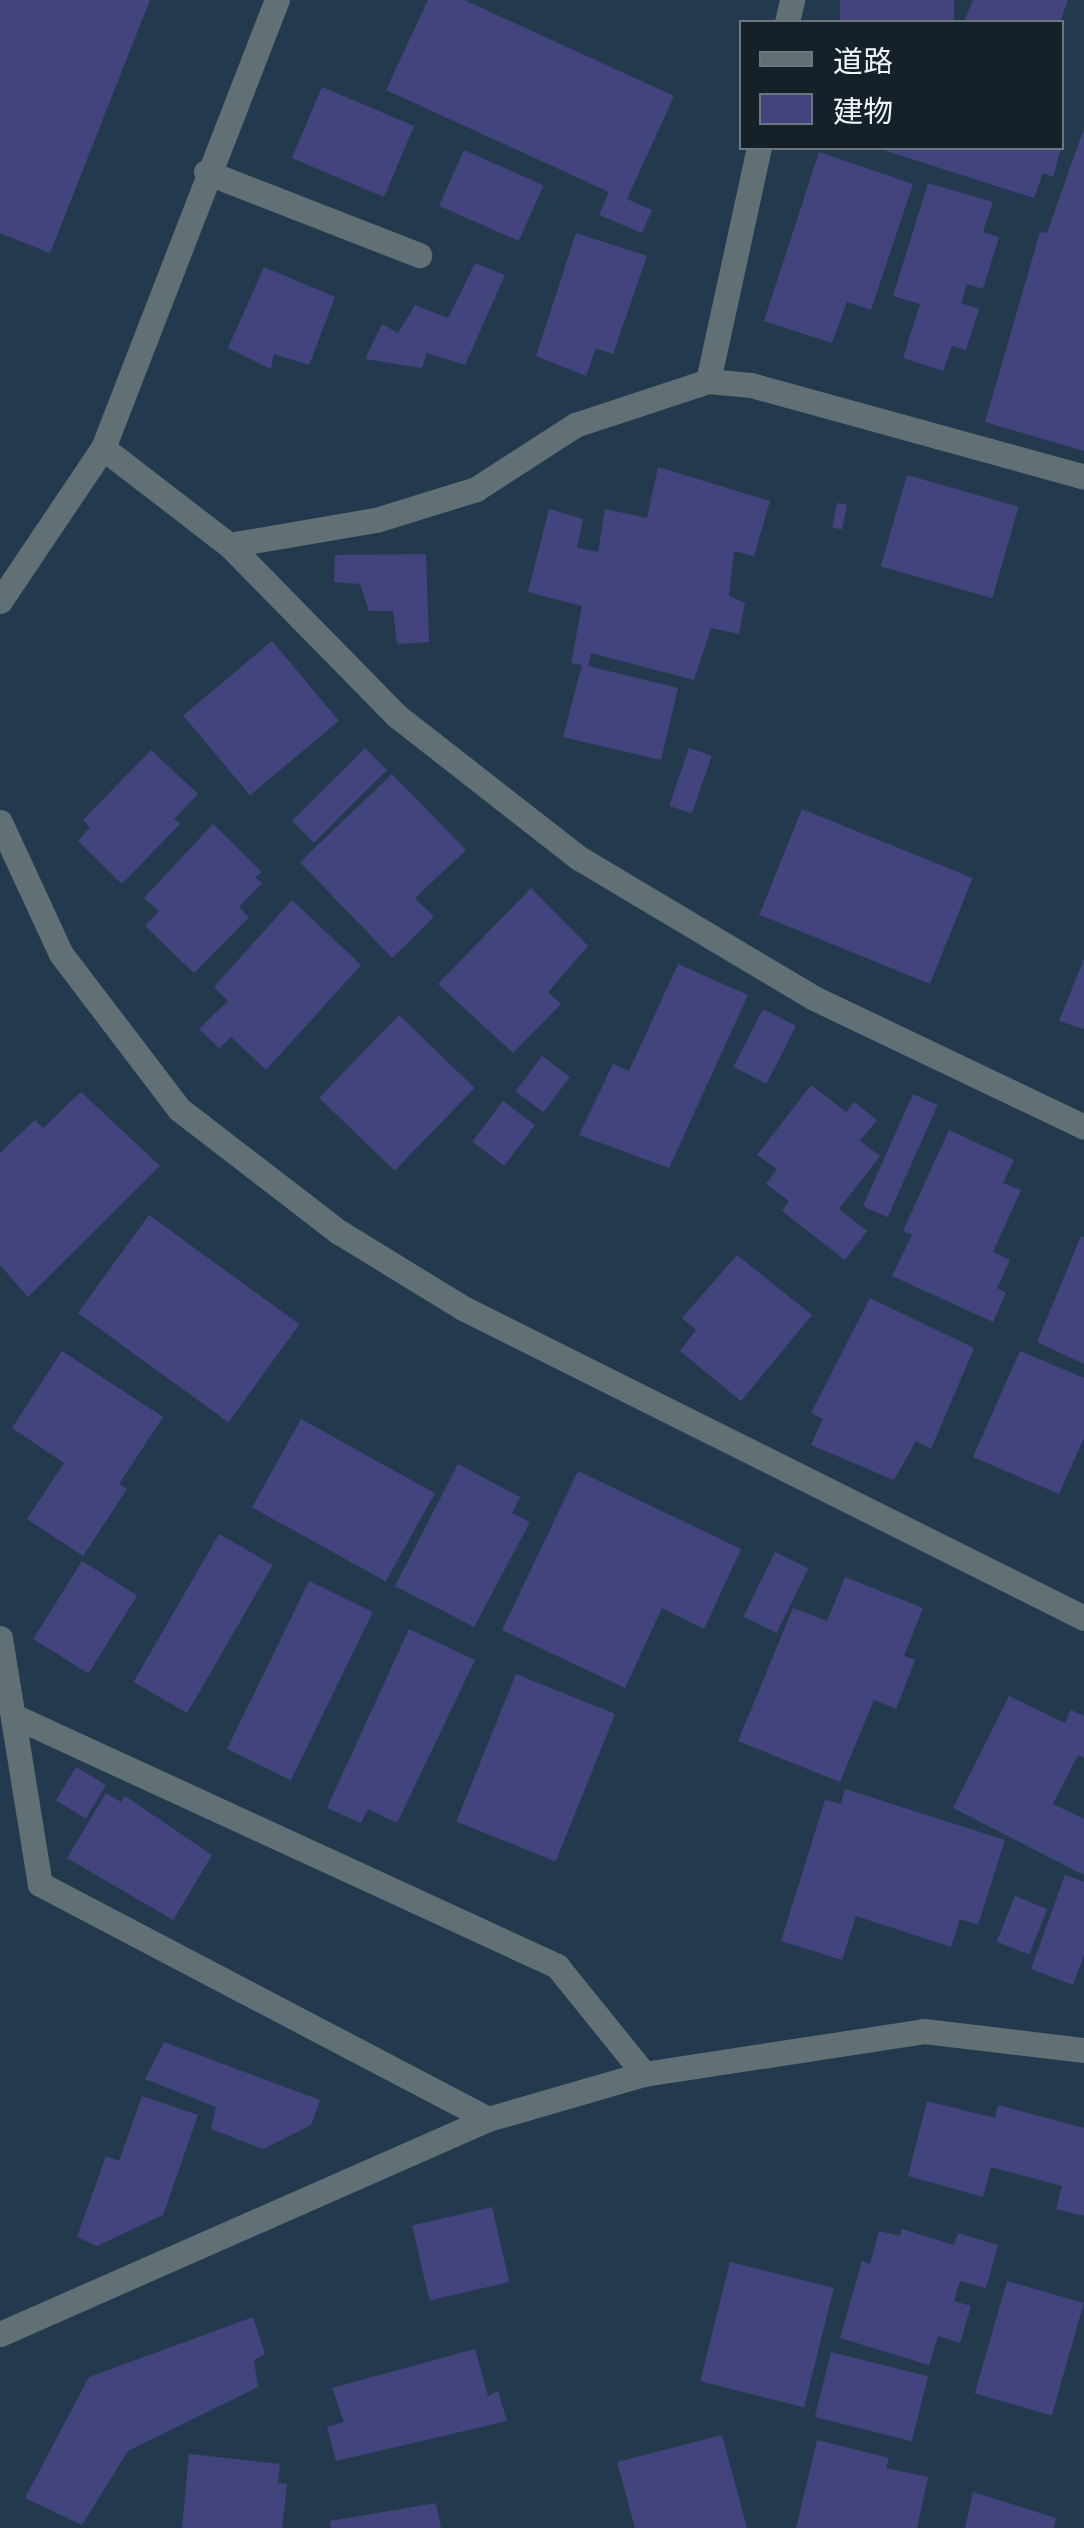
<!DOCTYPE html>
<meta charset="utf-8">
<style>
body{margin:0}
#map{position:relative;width:1084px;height:2528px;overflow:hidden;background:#233a4e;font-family:"DM Sans","Noto Sans JP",sans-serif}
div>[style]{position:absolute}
.building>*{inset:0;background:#43447d;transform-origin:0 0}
.minor>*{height:25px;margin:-12.5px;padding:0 12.5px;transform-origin:12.5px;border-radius:12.5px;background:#607074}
span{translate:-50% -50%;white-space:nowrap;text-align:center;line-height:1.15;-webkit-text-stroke:8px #162029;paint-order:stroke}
.legend{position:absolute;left:739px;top:20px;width:325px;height:130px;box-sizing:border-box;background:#162029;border:2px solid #6c767e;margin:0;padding:12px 18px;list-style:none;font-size:30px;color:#edf6fe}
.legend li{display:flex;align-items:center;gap:20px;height:50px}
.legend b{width:50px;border:2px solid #6c767e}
</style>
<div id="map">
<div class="building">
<div style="clip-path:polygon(0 0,150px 0,50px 253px,0 233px)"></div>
<div style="clip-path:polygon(428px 0,464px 0,674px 96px,627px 199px,652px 210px,642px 233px,599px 215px,609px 192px,386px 90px)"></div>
<div style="left:840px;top:0;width:114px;height:23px"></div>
<div style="clip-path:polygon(973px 0,1068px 0,1060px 22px,964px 22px)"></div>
<div style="left:322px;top:87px;width:100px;height:77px;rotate:23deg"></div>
<div style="clip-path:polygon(1084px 128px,1084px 451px,985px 422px,1040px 232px,1047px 233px)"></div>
<div style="clip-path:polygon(877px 148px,1061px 148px,1053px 177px,1043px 173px,1034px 198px)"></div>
<div style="left:464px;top:150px;width:87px;height:61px;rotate:24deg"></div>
<div style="clip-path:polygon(819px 152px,913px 184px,871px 310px,847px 302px,832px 343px,764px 321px)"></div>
<div style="clip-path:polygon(928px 183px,993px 202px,983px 232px,999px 237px,983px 289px,967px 284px,961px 303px,979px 309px,966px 350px,952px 346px,943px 371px,903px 358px,920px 304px,893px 296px)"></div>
<div style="clip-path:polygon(576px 233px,647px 256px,613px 354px,596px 348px,586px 376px,536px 356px)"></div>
<div style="clip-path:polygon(475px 263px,505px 275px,465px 365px,427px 353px,422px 368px,365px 359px,382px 324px,398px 333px,415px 305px,448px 318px)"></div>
<div style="clip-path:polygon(264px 267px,335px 297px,309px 365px,274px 354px,271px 369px,228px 348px)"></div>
<div style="clip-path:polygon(658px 467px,770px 501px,754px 556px,734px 551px,729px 596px,745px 603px,739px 634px,711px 628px,694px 680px,591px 653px,588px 666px,678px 688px,661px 760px,563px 737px,582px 665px,571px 663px,582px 606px,528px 592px,549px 509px,583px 519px,577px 548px,598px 552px,605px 509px,647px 518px)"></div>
<div style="left:907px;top:475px;width:116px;height:95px;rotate:16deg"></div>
<div style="left:837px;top:503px;width:10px;height:25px;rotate:11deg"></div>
<div style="clip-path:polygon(426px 554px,429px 642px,397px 644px,393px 611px,369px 611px,360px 584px,334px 582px,335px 555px)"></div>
<div style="left:272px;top:641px;width:104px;height:116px;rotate:50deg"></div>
<div style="left:365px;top:748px;width:31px;height:103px;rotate:45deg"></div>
<div style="left:689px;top:748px;width:24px;height:61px;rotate:19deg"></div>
<div style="clip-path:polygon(151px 750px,198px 794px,174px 819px,180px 824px,122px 884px,78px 841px,90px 827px,83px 820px)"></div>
<div style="clip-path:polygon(392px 774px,466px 850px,415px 898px,434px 917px,392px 958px,300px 862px)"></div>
<div style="left:802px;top:809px;width:184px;height:114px;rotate:22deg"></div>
<div style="clip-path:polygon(213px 824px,262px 872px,255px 877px,262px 883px,239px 907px,249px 917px,194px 973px,145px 926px,159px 911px,144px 898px)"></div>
<div style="clip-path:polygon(531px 888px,588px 946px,548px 992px,561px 1004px,513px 1053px,438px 984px)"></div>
<div style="clip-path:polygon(292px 900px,361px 965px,266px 1070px,231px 1037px,219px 1048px,199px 1029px,228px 1001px,214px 987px)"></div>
<div style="clip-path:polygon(1084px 959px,1084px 1029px,1059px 1021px)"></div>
<div style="clip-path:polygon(678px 964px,748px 995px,669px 1168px,579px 1135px,613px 1064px,629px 1071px)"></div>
<div style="left:763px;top:1009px;width:37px;height:65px;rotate:27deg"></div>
<div style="left:399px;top:1015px;width:105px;height:115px;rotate:44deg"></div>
<div style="left:542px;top:1056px;width:35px;height:44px;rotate:37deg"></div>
<div style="clip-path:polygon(811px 1085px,846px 1112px,854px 1102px,877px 1120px,860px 1141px,880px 1156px,839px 1209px,867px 1231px,845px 1260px,782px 1211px,789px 1201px,766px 1184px,777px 1169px,757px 1155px)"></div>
<div style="clip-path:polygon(81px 1092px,160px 1166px,28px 1297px,0 1265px,0 1153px,35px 1120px,43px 1128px)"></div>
<div style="left:913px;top:1094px;width:27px;height:123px;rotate:24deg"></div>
<div style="left:503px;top:1101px;width:40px;height:51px;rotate:37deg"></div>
<div style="clip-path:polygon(949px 1130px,1014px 1160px,1003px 1183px,1021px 1190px,993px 1252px,1010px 1260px,997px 1288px,1006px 1293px,993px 1322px,892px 1276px,912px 1235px,903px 1231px)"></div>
<div style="left:149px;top:1215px;width:186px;height:121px;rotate:36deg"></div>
<div style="clip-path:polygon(1081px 1236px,1084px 1237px,1084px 1364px,1037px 1342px)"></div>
<div style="clip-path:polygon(737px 1255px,812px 1315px,741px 1401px,680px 1351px,696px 1330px,682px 1318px)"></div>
<div style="clip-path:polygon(870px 1298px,974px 1348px,931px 1449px,916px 1441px,894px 1480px,811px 1445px,823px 1419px,811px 1413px)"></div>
<div style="clip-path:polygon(62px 1351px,163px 1417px,119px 1484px,127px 1489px,83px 1556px,27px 1519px,64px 1463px,12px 1428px)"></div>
<div style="clip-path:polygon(1020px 1351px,1084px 1378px,1084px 1438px,1059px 1494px,973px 1457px)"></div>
<div style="left:301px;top:1419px;width:153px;height:101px;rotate:29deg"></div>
<div style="clip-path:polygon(458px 1464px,520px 1497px,512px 1513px,530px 1522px,474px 1627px,395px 1586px)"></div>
<div style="clip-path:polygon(578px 1471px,741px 1549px,704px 1629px,662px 1608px,625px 1688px,502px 1630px)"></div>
<div style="left:219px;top:1534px;width:62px;height:171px;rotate:30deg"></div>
<div style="left:775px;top:1552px;width:37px;height:72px;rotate:26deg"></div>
<div style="left:82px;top:1561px;width:65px;height:92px;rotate:32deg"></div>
<div style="clip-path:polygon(845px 1577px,923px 1608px,904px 1656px,915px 1660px,896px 1709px,874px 1700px,840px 1782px,738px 1741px,793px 1608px,827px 1621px)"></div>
<div style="left:309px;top:1581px;width:71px;height:187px;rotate:26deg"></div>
<div style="clip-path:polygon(409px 1629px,475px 1660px,397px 1823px,368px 1809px,361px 1823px,327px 1808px)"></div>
<div style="left:516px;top:1674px;width:107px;height:159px;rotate:22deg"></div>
<div style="clip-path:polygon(1009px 1696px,1065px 1723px,1071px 1710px,1084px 1716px,1084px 1758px,1078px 1755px,1053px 1804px,1084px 1819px,1084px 1875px,953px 1808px)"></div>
<div style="left:76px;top:1767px;width:35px;height:39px;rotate:31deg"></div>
<div style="clip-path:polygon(845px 1789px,1005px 1840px,978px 1925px,960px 1919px,951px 1947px,856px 1916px,842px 1960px,781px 1941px,825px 1800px,841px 1804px)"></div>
<div style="clip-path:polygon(106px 1793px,121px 1802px,125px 1796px,212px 1855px,173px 1920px,67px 1858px)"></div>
<div style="clip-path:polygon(1065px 1875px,1084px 1882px,1084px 1955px,1073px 1985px,1031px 1969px)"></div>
<div style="left:1015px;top:1896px;width:35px;height:49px;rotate:22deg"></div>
<div style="clip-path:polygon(164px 2042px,320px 2100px,311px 2125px,263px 2149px,211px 2129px,216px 2107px,145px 2079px)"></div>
<div style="clip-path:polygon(142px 2096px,198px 2115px,163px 2215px,97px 2246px,77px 2237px,106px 2156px,119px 2161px)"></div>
<div style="clip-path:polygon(927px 2101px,995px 2118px,998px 2105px,1084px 2128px,1084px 2216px,1056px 2209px,1062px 2186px,991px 2167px,983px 2197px,908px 2176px)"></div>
<div style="left:492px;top:2207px;width:77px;height:82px;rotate:77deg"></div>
<div style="clip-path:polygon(902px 2229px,954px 2245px,958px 2233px,998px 2245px,986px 2288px,960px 2281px,954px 2301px,971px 2306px,960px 2343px,938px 2336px,929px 2365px,840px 2338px,862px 2261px,870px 2264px,879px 2231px,900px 2236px)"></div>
<div style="left:730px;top:2262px;width:107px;height:123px;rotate:14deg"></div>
<div style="left:1007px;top:2281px;width:80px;height:117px;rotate:16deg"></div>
<div style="clip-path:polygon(253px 2317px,265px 2354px,254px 2360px,258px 2387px,128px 2451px,82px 2525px,25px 2498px,89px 2377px)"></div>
<div style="clip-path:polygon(475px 2349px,488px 2396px,498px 2391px,507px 2421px,336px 2461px,327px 2427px,344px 2422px,332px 2388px)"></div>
<div style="left:831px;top:2352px;width:100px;height:67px;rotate:14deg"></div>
<div style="clip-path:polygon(722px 2435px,747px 2528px,635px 2528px,617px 2462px)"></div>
<div style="clip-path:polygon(817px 2440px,889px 2458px,886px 2468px,928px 2477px,917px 2528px,796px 2528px)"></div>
<div style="clip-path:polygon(189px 2454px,280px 2464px,278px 2483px,287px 2484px,282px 2528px,182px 2528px)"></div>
<div style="clip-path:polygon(973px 2492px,1056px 2518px,1054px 2528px,965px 2528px)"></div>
<div style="clip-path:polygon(436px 2503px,441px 2528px,331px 2528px,330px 2521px)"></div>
</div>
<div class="minor">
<div style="left:787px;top:22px;width:23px;rotate:-77deg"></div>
<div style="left:206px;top:172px;width:229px;rotate:21.3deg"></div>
<div style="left:708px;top:381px;width:239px;rotate:-77.7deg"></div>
<div style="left:103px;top:448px;width:159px;rotate:37.6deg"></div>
<div style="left:229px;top:545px;width:240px;rotate:45.5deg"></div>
<div style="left:397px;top:716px;width:231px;rotate:38deg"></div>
<div style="left:579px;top:858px;width:274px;rotate:30.8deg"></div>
<div style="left:814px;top:998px;width:299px;rotate:25.5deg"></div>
<div style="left:229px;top:545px;width:149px;rotate:-9.7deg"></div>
<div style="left:376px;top:520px;width:105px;rotate:-17.2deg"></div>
<div style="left:476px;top:489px;width:118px;rotate:-32.9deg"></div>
<div style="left:575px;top:425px;width:140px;rotate:-18.3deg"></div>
<div style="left:708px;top:381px;width:43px;rotate:5.3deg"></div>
<div style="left:751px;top:385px;width:345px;rotate:15.4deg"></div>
<div style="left:0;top:601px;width:184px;rotate:-56.1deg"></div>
<div style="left:103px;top:448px;width:481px;rotate:-68.8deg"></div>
<div style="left:0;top:822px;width:145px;rotate:65.2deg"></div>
<div style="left:61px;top:954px;width:195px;rotate:52.7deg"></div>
<div style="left:179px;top:1109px;width:202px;rotate:37.6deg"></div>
<div style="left:339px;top:1232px;width:145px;rotate:31.5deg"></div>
<div style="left:463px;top:1308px;width:694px;rotate:26.53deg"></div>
<div style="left:0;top:1638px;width:249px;rotate:80.8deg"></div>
<div style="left:40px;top:1884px;width:506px;rotate:27.68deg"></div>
<div style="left:16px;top:1717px;width:596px;rotate:24.71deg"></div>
<div style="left:557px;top:1966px;width:139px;rotate:51.1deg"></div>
<div style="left:0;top:2334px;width:533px;rotate:-23.78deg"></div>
<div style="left:488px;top:2119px;width:162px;rotate:-16.1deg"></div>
<div style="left:644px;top:2074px;width:283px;rotate:-8.7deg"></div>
<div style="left:924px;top:2031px;width:161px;rotate:6.8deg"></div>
</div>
<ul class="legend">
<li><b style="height:12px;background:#607074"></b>道路</li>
<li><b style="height:28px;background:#43447d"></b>建物</li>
</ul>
</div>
